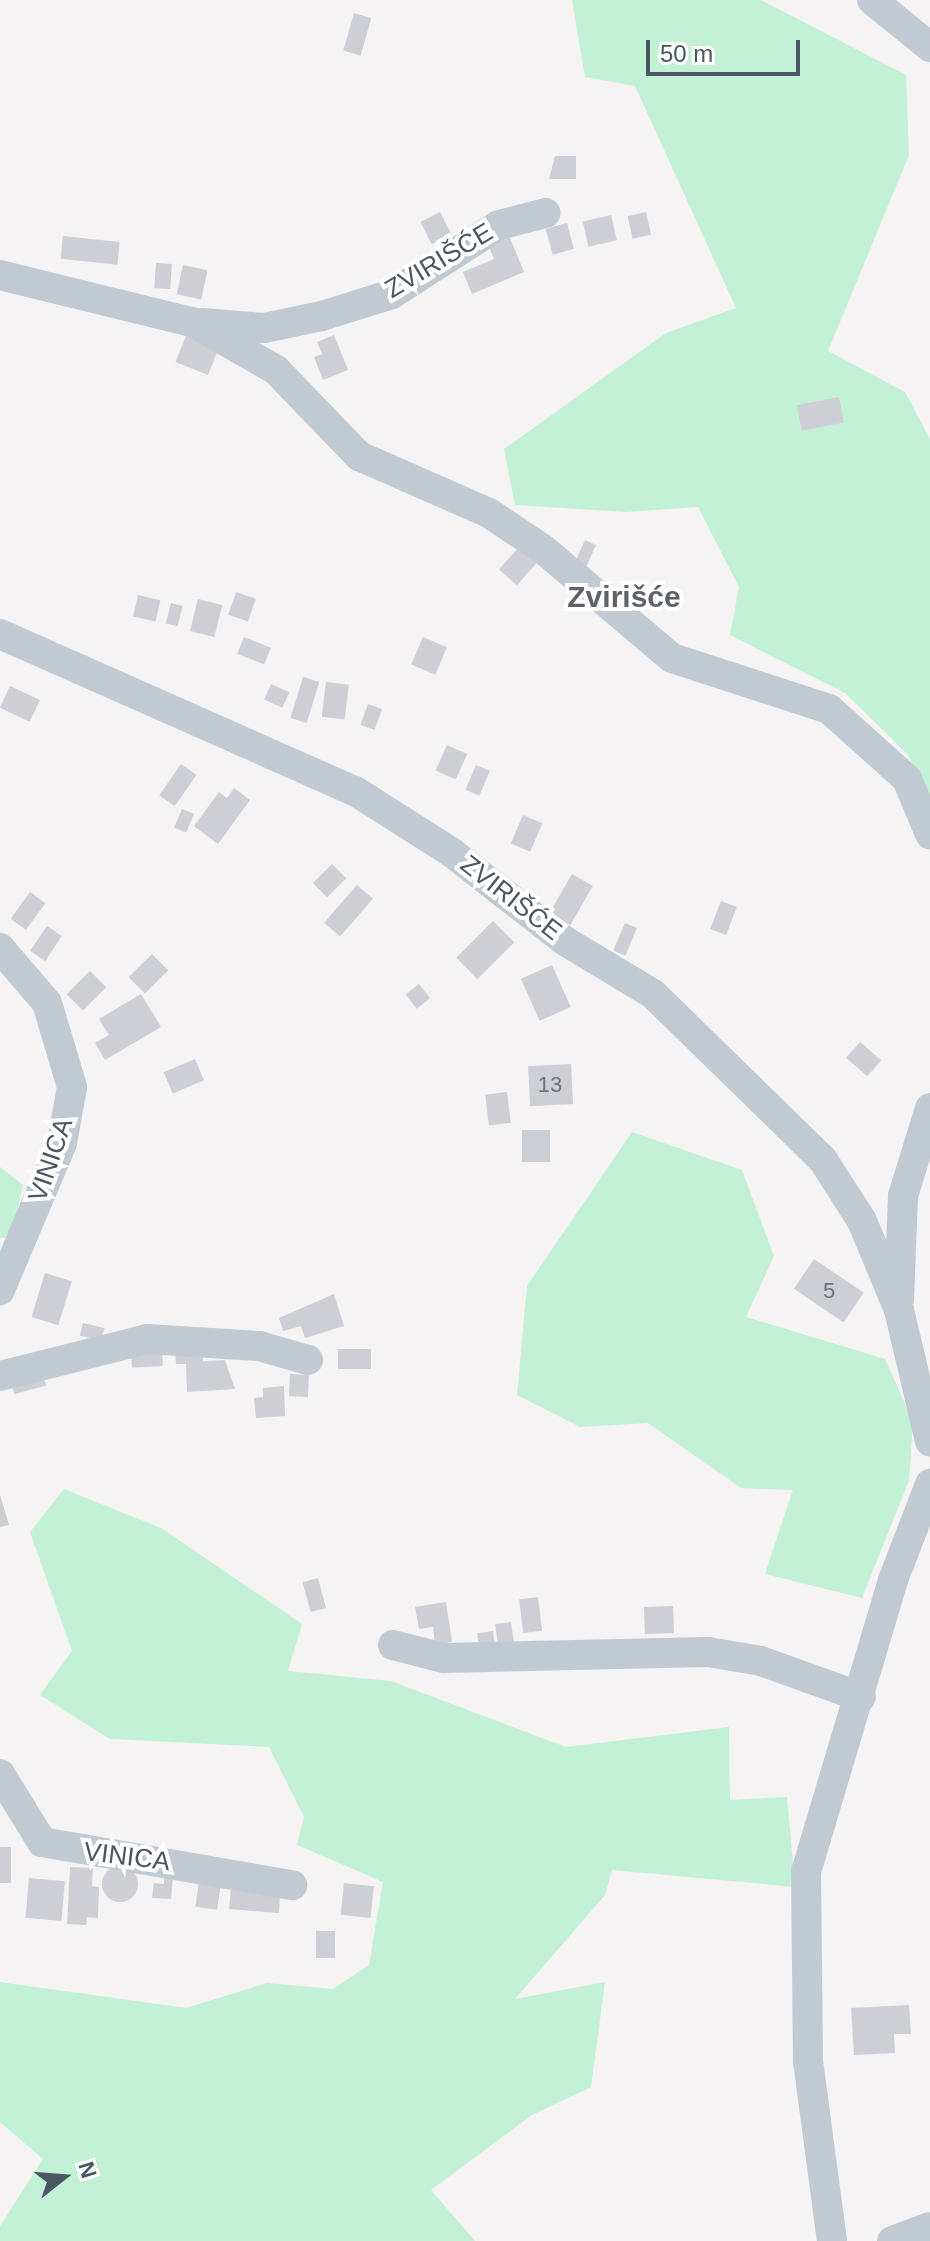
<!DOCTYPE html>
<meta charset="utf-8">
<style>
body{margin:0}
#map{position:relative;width:930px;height:2241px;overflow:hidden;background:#f5f3f3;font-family:Helvetica,sans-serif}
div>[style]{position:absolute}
.green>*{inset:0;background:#c3f1d5}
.building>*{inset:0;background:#cdcfd5;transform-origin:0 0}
.round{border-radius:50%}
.minor>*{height:30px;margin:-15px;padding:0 15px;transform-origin:15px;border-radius:15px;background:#c1cad2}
span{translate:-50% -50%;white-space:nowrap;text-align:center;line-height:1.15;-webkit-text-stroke:8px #fff;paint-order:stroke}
.number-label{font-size:22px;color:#6b747e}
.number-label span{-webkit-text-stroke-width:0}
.street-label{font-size:26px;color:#4a5661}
.quarter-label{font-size:30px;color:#5f6368;font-weight:700}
.north{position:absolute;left:24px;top:2137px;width:80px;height:80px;-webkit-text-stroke:6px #fff;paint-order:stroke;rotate:73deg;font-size:22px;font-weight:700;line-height:32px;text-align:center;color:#4a5661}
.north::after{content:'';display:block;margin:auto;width:28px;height:36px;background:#4a5661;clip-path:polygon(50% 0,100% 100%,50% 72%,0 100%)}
.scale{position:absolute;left:646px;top:40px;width:154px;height:36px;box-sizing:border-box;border:4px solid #4a5661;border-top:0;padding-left:10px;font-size:24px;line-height:28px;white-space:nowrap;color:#4a5661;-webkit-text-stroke:6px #fff;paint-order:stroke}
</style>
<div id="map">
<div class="green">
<div style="clip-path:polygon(572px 0,761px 0,906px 75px,909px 155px,828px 351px,905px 392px,930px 439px,930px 799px,908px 755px,845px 693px,730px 635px,739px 587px,698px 507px,626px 512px,515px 505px,504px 449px,666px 333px,736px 308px,635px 86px,585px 77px)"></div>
<div style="clip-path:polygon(632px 1132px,742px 1170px,774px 1256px,746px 1317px,885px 1359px,913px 1422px,909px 1481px,862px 1598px,765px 1574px,793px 1490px,741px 1488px,648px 1423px,580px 1427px,517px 1395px,527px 1286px)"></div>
<div style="clip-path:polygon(0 1167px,23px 1185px,11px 1238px,0 1238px)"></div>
<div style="clip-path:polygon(64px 1489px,161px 1528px,302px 1624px,288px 1671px,391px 1681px,566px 1747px,729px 1727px,730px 1800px,787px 1797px,795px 1887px,612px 1870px,605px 1895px,515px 1999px,605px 1982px,591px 2087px,532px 2115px,431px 2190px,475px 2241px,0 2241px,0 2226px,43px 2159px,0 2122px,0 1982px,186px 2008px,267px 1983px,333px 1989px,369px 1965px,383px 1882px,297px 1845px,304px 1817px,269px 1747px,110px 1739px,40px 1695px,72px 1651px,30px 1532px)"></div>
</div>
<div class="building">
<div style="left:354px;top:13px;width:18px;height:39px;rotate:16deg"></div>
<div style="clip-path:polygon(555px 156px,576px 156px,576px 179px,549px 179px)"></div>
<div style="left:440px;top:212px;width:25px;height:22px;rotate:63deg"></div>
<div style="left:646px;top:212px;width:23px;height:19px;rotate:77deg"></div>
<div style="left:611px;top:215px;width:26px;height:29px;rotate:77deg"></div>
<div style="left:567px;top:223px;width:27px;height:22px;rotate:75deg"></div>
<div style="clip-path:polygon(508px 233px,524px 272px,472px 294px,463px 272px,494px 259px,487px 242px)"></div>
<div style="left:63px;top:236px;width:57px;height:23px;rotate:6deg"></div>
<div style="left:156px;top:263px;width:16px;height:25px;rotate:4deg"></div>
<div style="left:183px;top:265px;width:25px;height:30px;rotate:12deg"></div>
<div style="clip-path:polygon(334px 335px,348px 370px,323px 380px,314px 357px,322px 354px,317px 342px)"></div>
<div style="left:186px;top:336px;width:35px;height:28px;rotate:22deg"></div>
<div style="left:839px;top:397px;width:26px;height:43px;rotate:79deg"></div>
<div style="left:585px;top:540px;width:12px;height:24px;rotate:24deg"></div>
<div style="left:519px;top:547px;width:24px;height:30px;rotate:42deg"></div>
<div style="left:236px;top:592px;width:21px;height:24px;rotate:19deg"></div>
<div style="left:138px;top:595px;width:23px;height:22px;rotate:13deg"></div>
<div style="left:198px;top:599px;width:25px;height:33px;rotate:14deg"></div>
<div style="left:171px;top:603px;width:12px;height:21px;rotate:14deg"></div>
<div style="left:244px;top:637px;width:29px;height:18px;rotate:22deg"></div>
<div style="left:423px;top:637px;width:26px;height:30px;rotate:23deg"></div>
<div style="left:303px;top:677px;width:17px;height:43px;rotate:17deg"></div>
<div style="left:326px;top:682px;width:23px;height:35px;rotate:7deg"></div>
<div style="left:271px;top:684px;width:20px;height:17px;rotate:24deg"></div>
<div style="left:10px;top:686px;width:33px;height:24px;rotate:25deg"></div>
<div style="left:368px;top:704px;width:15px;height:22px;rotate:20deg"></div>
<div style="left:447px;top:745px;width:22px;height:28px;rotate:24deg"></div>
<div style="left:181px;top:764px;width:19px;height:38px;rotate:35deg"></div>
<div style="left:476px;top:765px;width:15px;height:27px;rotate:23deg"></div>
<div style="clip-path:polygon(234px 788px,250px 800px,218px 844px,194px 826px,219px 792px,227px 798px)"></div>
<div style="left:182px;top:809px;width:13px;height:20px;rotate:23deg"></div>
<div style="left:523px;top:815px;width:21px;height:31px;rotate:23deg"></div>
<div style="left:332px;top:864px;width:20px;height:27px;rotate:45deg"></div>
<div style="left:572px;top:874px;width:24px;height:45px;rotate:30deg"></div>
<div style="left:357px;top:885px;width:21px;height:50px;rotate:41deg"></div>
<div style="left:30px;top:892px;width:19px;height:33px;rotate:36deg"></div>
<div style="left:721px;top:901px;width:17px;height:30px;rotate:21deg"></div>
<div style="left:493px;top:921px;width:30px;height:52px;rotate:45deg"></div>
<div style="left:625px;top:923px;width:13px;height:30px;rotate:23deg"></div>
<div style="left:47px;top:926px;width:18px;height:30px;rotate:34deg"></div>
<div style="left:152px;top:954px;width:23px;height:33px;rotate:45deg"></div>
<div style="left:552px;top:965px;width:46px;height:34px;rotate:66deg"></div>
<div style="left:90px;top:971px;width:23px;height:33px;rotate:45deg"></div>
<div style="left:419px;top:984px;width:18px;height:17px;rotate:52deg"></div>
<div style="clip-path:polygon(141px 994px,161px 1027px,105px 1060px,95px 1043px,109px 1035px,99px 1019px)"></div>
<div style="left:860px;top:1042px;width:28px;height:21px;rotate:41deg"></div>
<div style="left:195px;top:1059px;width:23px;height:34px;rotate:67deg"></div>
<div style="left:571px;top:1064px;width:40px;height:43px;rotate:87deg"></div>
<div style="left:507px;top:1092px;width:31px;height:22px;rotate:83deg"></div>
<div style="left:522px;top:1130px;width:28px;height:32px"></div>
<div style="left:814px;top:1259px;width:60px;height:36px;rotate:34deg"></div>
<div style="left:45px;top:1273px;width:28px;height:46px;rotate:17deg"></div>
<div style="clip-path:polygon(334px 1294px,344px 1326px,305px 1338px,301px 1326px,283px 1331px,279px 1318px)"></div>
<div style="left:83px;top:1323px;width:22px;height:13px;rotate:13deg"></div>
<div style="left:162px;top:1348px;width:18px;height:31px;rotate:87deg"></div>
<div style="clip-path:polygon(203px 1349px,203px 1361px,225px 1360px,235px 1389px,187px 1392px,186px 1364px,176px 1364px,175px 1350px)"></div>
<div style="left:338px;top:1349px;width:33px;height:20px"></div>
<div style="left:42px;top:1370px;width:16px;height:33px;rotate:75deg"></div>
<div style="left:290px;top:1374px;width:19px;height:22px;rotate:3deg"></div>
<div style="clip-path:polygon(284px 1386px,285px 1416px,256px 1418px,254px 1398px,263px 1397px,263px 1388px)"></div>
<div style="clip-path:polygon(0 1495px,9px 1525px,0 1527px)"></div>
<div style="left:318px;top:1578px;width:31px;height:16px;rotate:75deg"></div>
<div style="left:538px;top:1597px;width:34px;height:19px;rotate:83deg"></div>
<div style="clip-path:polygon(446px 1602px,452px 1642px,435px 1645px,433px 1627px,419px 1629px,415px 1607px)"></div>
<div style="left:673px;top:1606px;width:27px;height:29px;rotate:88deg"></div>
<div style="left:511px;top:1622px;width:21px;height:16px;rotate:82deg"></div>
<div style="left:493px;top:1631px;width:21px;height:16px;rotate:82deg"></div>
<div style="left:0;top:1847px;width:11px;height:36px"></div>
<div class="round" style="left:102px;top:1866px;width:36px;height:36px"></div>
<div style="clip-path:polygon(70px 1867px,93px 1868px,92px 1886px,99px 1887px,98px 1918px,87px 1917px,86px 1925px,67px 1924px)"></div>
<div style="clip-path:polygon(232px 1875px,280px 1891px,279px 1913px,229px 1909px)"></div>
<div style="clip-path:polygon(164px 1877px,173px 1878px,171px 1899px,152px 1898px,154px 1883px,164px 1884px)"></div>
<div style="left:29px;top:1878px;width:36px;height:40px;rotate:5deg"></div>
<div style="left:199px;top:1881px;width:22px;height:26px;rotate:8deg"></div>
<div style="left:344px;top:1883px;width:30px;height:32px;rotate:6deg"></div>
<div style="left:316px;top:1931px;width:19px;height:27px"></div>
<div style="clip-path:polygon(909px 2005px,911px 2034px,894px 2034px,895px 2053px,854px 2055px,851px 2008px)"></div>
</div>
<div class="minor">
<div style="left:872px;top:0;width:75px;rotate:39deg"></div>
<div style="left:0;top:275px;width:198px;rotate:13.8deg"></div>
<div style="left:192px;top:322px;width:97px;rotate:29.7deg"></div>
<div style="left:276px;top:370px;width:120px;rotate:46deg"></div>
<div style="left:359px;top:456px;width:142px;rotate:23.7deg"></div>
<div style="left:489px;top:513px;width:66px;rotate:33.9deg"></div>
<div style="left:544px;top:550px;width:167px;rotate:40.2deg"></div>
<div style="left:672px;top:658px;width:165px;rotate:18deg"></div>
<div style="left:829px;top:709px;width:105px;rotate:41.9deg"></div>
<div style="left:907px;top:779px;width:60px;rotate:67.3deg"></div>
<div style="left:202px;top:323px;width:62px;rotate:4.6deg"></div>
<div style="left:264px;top:328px;width:59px;rotate:-11.7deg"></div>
<div style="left:322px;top:316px;width:73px;rotate:-17.4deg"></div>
<div style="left:392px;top:294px;width:127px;rotate:-32.8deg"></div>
<div style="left:499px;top:225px;width:48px;rotate:-14.6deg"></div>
<div style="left:0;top:634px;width:388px;rotate:23.9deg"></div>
<div style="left:355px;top:791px;width:114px;rotate:32.4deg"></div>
<div style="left:451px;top:852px;width:145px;rotate:38deg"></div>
<div style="left:565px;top:941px;width:103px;rotate:31.1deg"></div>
<div style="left:653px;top:994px;width:238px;rotate:44.3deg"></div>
<div style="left:823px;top:1160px;width:72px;rotate:57.4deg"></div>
<div style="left:862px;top:1221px;width:96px;rotate:67.4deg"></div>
<div style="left:899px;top:1310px;width:135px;rotate:76.7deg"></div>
<div style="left:0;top:948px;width:72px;rotate:49.5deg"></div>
<div style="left:47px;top:1003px;width:88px;rotate:73.4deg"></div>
<div style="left:72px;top:1087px;width:57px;rotate:100.1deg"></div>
<div style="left:62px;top:1143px;width:160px;rotate:112.9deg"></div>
<div style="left:899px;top:1300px;width:104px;rotate:-87.8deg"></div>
<div style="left:903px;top:1196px;width:92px;rotate:-72.9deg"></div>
<div style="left:0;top:1376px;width:152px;rotate:-14.1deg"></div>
<div style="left:147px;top:1339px;width:112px;rotate:3.6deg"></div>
<div style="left:259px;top:1346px;width:51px;rotate:15.9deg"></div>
<div style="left:393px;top:1645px;width:53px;rotate:14.3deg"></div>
<div style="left:444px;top:1658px;width:264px;rotate:-1.3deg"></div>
<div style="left:708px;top:1652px;width:54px;rotate:9.6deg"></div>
<div style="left:761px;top:1661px;width:106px;rotate:19.8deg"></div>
<div style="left:0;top:1774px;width:80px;rotate:58.3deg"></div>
<div style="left:42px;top:1842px;width:254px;rotate:9.8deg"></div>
<div style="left:832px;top:2241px;width:182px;rotate:-97.6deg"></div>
<div style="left:808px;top:2061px;width:189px;rotate:-90.6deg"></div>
<div style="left:806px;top:1872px;width:305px;rotate:-73.4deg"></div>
<div style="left:893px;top:1580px;width:103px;rotate:-68.9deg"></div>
<div style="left:892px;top:2241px;width:40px;rotate:-20.2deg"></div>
</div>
<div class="number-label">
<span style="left:550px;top:1085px">13</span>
<span style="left:829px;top:1291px">5</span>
</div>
<div class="street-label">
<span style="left:439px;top:261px;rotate:-31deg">ZVIRIŠĆE</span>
<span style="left:511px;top:898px;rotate:38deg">ZVIRIŠĆE</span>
<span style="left:51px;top:1160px;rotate:-71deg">VINICA</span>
<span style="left:127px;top:1857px;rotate:7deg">VINICA</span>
</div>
<div class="quarter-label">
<span style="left:624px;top:597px">Zvirišće</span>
</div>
<div class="north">N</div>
<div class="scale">50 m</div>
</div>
